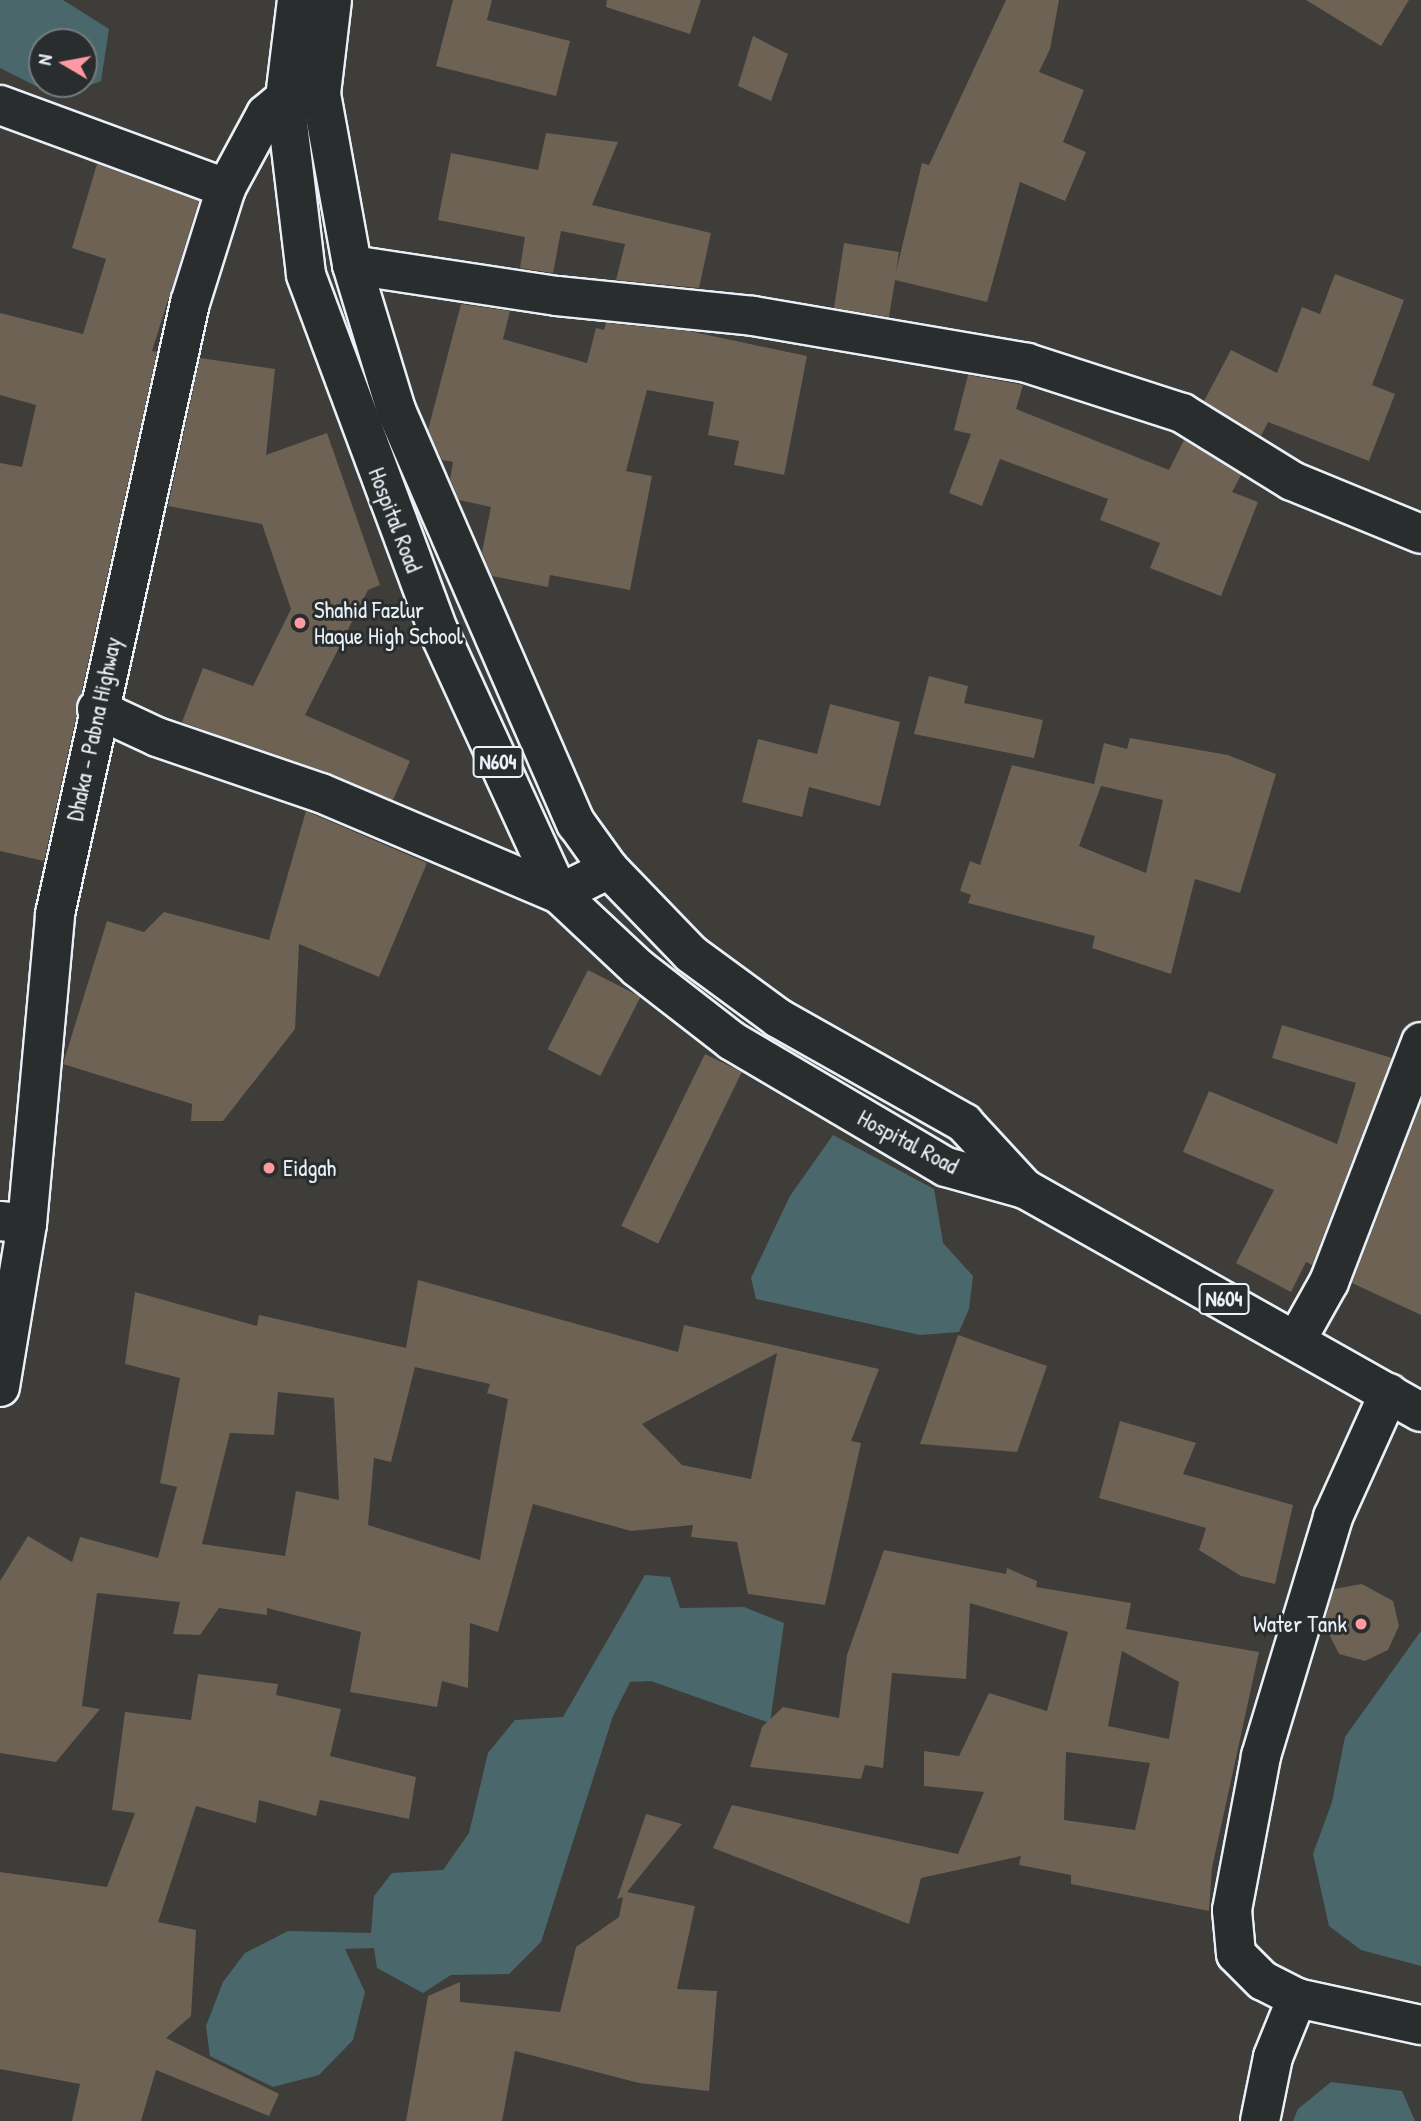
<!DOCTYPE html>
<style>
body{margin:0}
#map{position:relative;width:1421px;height:2121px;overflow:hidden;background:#3e3d39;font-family:"Patrick Hand",sans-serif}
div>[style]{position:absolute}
.water>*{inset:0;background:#4a686b}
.building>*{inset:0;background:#6d6254;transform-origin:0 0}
.roads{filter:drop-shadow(2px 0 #e8f1f8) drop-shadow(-2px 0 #e8f1f8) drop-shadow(0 2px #e8f1f8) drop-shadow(0 -2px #e8f1f8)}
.minor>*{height:38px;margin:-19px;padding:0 19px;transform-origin:19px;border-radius:19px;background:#2a2d2e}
.major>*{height:38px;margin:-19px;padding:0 19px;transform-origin:19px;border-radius:19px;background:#2a2d2e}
.highway>*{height:38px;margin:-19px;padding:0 19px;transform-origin:19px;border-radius:19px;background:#2a2d2e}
.dots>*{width:19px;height:19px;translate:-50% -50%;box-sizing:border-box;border:4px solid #2a2d2e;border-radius:50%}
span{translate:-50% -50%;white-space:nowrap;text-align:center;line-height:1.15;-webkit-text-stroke:6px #2a2d2e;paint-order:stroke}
.shield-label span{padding:2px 5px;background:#2a2d2e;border:2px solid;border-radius:5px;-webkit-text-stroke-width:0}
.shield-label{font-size:21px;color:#e8f1f8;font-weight:700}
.street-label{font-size:23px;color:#e8f1f8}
.poi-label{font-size:23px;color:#e8f1f8}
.left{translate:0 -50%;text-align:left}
.right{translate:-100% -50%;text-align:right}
.north{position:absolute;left:28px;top:28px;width:70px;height:70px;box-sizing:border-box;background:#2a2d2e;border:2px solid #767b7f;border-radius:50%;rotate:280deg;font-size:19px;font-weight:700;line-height:28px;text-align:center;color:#e8f1f8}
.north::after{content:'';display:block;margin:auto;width:24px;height:32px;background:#ff9aa2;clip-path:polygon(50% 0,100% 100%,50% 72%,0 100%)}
</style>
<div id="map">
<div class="water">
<div style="clip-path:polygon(evenodd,0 0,63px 0,109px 29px,101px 81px,58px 97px,0 68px,0 0,42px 42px,84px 42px,84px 84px,42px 84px,42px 42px)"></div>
<div style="clip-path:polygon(833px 1135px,934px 1189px,943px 1243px,973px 1276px,969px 1309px,959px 1332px,920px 1335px,756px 1299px,751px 1278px,790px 1196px)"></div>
<div style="clip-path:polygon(645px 1575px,670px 1577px,680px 1608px,744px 1607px,784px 1623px,770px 1723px,651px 1681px,630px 1682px,613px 1716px,541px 1942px,509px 1974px,451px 1975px,423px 1993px,377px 1968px,374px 1948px,345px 1949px,365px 1992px,353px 2040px,319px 2075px,273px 2087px,210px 2056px,206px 2026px,223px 1982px,245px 1953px,288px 1931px,371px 1933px,374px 1896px,392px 1873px,443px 1870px,469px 1833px,488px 1753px,515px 1720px,563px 1717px)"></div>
<div style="clip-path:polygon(1421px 1631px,1421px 1966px,1361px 1950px,1329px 1926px,1313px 1854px,1332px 1802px,1345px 1737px)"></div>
<div style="clip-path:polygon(1331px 2082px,1402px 2091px,1415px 2121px,1293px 2121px,1298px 2109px)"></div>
</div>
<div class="building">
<div style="clip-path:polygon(453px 0,492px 0,487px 20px,570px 41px,556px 96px,436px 66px)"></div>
<div style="clip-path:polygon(607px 0,701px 0,690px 34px,606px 7px)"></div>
<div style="clip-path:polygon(1006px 0,1059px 0,1050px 49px,1039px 72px,1084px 90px,1063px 142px,1086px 152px,1065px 201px,1020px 182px,987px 302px,895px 280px,889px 317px,834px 308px,844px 243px,899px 252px,896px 272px,922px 163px,929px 165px)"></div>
<div style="clip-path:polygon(1306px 0,1409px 0,1381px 46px)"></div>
<div style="clip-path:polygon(753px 36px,788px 54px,771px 101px,738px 86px)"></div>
<div style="clip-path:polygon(546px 133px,618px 142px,592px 205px,711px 233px,699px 288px,616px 280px,625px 244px,561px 231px,553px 273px,520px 268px,525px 237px,438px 220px,451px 153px,538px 170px)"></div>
<div style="clip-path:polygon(97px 164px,199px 201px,152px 351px,157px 352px,44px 861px,0 851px,0 463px,22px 467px,36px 405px,0 395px,0 313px,83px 334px,106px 259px,72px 248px)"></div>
<div style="clip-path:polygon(1335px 274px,1404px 300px,1372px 385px,1395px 394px,1369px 461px,1268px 422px,1261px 436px,1204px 401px,1231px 350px,1277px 373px,1302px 307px,1320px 314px)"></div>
<div style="clip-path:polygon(461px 304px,510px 311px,503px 339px,587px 363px,596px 328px,604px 330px,606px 323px,689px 331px,807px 356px,784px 475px,734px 465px,739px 441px,708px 435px,714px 402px,647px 390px,626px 471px,652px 476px,630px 590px,550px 575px,548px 587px,492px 576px,482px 552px,491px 507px,459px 500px,450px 479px,453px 462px,442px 460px,428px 430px)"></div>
<div style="clip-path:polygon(200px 358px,275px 369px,266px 455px,327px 433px,380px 585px,368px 590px,305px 715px,410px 761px,393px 800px,182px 722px,203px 668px,253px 686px,291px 609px,262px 524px,168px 506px)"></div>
<div style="clip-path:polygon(968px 375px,1023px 385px,1016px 409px,1169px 470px,1184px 440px,1241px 475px,1232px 492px,1258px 502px,1221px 596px,1150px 568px,1160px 543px,1100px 520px,1108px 499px,1000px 459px,982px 506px,949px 493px,971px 434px,954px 430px)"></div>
<div style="clip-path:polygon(929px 676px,968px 686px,964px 703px,1043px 720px,1034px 758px,914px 734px)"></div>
<div style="clip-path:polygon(830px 704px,900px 722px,880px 806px,809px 787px,802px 817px,742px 802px,758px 739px,817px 754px)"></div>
<div style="clip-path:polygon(evenodd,1130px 738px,1228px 755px,1276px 774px,1240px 893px,1195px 879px,1171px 974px,1092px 948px,1095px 936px,968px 903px,971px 895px,960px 891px,970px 861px,980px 865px,1012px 765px,1094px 784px,1104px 743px,1127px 749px,1130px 738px,1101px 786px,1163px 800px,1146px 873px,1079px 846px,1101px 786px)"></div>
<div style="clip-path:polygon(306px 811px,427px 863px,379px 977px,299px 944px,295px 1029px,223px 1121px,191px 1121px,192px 1104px,63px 1064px,107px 921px,144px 932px,164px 912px,269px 940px)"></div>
<div style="left:588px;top:970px;width:59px;height:89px;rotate:27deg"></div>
<div style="clip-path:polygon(1282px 1025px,1392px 1058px,1312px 1265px,1306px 1262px,1291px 1292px,1236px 1263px,1274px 1190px,1183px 1152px,1209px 1091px,1337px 1144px,1356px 1083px,1272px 1058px)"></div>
<div style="left:705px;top:1054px;width:41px;height:191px;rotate:26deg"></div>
<div style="clip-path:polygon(1421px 1103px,1421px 1315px,1352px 1283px)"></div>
<div style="clip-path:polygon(evenodd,418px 1280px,678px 1352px,684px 1325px,879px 1369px,851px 1441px,861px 1443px,825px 1605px,748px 1594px,737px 1542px,691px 1537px,693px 1525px,631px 1531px,533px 1504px,498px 1632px,470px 1623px,468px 1688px,442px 1681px,437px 1707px,350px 1692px,361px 1632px,267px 1608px,267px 1615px,219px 1608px,200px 1635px,173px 1634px,180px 1602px,97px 1593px,82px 1706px,100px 1709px,56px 1762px,0 1753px,0 1581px,28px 1536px,72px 1562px,80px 1537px,158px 1558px,177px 1487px,160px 1483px,180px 1378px,125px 1364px,135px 1292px,257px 1326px,259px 1315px,406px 1348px,418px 1280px,777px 1353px,751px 1479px,682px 1465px,642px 1424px,777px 1353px,418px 1280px,415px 1367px,490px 1384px,487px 1393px,508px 1399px,480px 1560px,368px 1525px,374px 1458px,391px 1462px,415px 1367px,418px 1280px,278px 1392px,334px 1398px,339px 1500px,296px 1491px,285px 1556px,202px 1544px,230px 1433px,274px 1435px,278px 1392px)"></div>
<div style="clip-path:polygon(958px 1335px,1047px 1366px,1017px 1452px,920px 1444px)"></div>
<div style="clip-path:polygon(1120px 1421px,1196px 1443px,1183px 1474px,1293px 1505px,1275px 1584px,1241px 1576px,1199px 1550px,1206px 1528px,1099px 1498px)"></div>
<div style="clip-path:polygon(evenodd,884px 1550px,1006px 1574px,1007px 1568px,1037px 1581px,1036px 1587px,1131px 1603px,1126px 1629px,1259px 1652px,1212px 1868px,1209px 1911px,1071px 1884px,1071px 1875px,1019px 1865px,1021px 1856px,921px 1878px,909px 1924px,713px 1848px,732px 1805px,958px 1854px,984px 1792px,924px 1786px,924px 1751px,959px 1756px,989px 1693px,1047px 1711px,1068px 1632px,970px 1603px,966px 1679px,892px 1673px,883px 1768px,865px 1765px,861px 1779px,750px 1767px,762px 1727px,783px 1707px,839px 1718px,847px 1655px,884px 1550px,1122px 1651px,1179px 1682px,1169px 1739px,1108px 1726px,1122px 1651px,884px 1550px,1066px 1752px,1150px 1763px,1135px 1830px,1064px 1820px,1066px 1752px)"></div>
<div style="clip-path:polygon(1362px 1584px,1393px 1601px,1399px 1626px,1388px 1650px,1365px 1661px,1339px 1654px,1324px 1624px,1334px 1589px)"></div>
<div style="clip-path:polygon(198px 1674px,278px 1684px,276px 1695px,341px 1709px,330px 1756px,416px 1777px,409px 1819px,320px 1800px,316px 1816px,259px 1800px,256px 1823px,196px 1806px,158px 1922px,196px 1930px,191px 2016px,166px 2038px,279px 2094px,269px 2116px,156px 2070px,141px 2121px,72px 2121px,80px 2084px,0 2069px,0 1872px,107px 1887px,135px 1813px,112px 1810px,125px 1712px,191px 1720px)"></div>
<div style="clip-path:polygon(646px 1814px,682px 1824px,627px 1892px,695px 1906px,677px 1989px,717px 1991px,709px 2091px,639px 2083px,515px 2051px,502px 2121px,406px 2121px,428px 1996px,460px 1982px,460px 2002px,560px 2012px,576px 1947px,619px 1917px,623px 1897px,617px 1899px)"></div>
</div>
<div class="roads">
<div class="minor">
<div style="left:0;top:105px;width:241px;rotate:20.2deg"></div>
<div style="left:352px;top:265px;width:207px;rotate:8.6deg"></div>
<div style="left:557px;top:296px;width:197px;rotate:5.8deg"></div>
<div style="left:753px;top:316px;width:278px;rotate:9.7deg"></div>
<div style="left:1027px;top:363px;width:163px;rotate:17.9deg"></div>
<div style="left:1182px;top:413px;width:129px;rotate:31.7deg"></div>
<div style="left:1292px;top:481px;width:139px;rotate:22.3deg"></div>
<div style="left:97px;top:709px;width:66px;rotate:25deg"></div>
<div style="left:157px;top:737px;width:173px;rotate:18.9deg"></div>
<div style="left:321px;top:793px;width:259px;rotate:23deg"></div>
<div style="left:559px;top:894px;width:56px;rotate:-26.6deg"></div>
<div style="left:0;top:1221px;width:27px;rotate:6deg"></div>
<div style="left:1297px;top:1339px;width:65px;rotate:-60.7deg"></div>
<div style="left:1329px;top:1282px;width:257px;rotate:-69deg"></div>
<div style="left:1297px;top:1998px;width:127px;rotate:12.3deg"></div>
<div style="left:1260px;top:2121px;width:65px;rotate:-78.5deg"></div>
<div style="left:1273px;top:2057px;width:64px;rotate:-67.9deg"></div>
<div style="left:1297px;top:1998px;width:38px;rotate:-153deg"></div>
<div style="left:1263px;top:1981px;width:38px;rotate:-135deg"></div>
<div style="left:1236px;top:1954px;width:44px;rotate:-95.2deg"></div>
<div style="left:1232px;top:1910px;width:157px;rotate:-79.3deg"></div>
<div style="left:1261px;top:1756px;width:250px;rotate:-73.2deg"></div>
<div style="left:1333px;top:1517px;width:136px;rotate:-65.7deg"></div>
</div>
<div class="major">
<div style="left:0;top:1387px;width:165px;rotate:-80.6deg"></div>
<div style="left:27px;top:1224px;width:311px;rotate:-84.8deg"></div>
<div style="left:55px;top:914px;width:626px;rotate:-77.54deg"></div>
<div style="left:190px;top:303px;width:121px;rotate:-72.6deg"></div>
<div style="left:226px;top:188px;width:84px;rotate:-61.6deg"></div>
<div style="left:266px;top:114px;width:25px;rotate:-40deg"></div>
<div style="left:285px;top:98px;width:27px;rotate:-6deg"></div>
</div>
<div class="highway">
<div style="left:297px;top:0;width:99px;rotate:97deg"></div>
<div style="left:285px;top:98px;width:178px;rotate:83.2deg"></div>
<div style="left:306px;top:275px;width:381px;rotate:69.6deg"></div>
<div style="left:439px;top:632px;width:288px;rotate:65.4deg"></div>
<div style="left:559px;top:894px;width:108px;rotate:43.1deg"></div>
<div style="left:638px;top:968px;width:119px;rotate:37.8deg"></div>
<div style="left:732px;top:1041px;width:248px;rotate:30.5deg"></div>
<div style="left:946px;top:1167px;width:82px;rotate:15.6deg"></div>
<div style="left:1025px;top:1189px;width:454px;rotate:29.4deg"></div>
<div style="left:332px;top:0;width:95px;rotate:96.7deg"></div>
<div style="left:321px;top:94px;width:174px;rotate:79.7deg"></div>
<div style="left:352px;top:265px;width:152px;rotate:73.1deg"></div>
<div style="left:396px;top:410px;width:451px;rotate:66.5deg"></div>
<div style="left:576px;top:823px;width:57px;rotate:54.3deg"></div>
<div style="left:609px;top:869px;width:118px;rotate:46deg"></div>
<div style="left:691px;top:954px;width:108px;rotate:36.3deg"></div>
<div style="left:778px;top:1018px;width:214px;rotate:29.4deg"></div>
<div style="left:964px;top:1123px;width:90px;rotate:47.3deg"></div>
</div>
</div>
<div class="dots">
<div style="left:300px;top:623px;background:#ff9aa2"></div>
<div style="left:269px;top:1168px;background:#ff9aa2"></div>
<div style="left:1361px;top:1624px;background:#ff9aa2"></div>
</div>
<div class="shield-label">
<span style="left:498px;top:762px">N604</span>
<span style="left:1224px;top:1299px">N604</span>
</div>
<div class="street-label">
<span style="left:395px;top:520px;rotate:69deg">Hospital Road</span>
<span style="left:94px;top:729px;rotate:-78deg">Dhaka - Pabna Highway</span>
<span style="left:908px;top:1142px;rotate:28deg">Hospital Road</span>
</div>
<div class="poi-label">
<span class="left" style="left:314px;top:623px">Shahid Fazlur<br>Haque High School</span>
<span class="left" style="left:283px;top:1168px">Eidgah</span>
<span class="right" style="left:1347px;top:1624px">Water Tank</span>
</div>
<div class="north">N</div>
</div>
